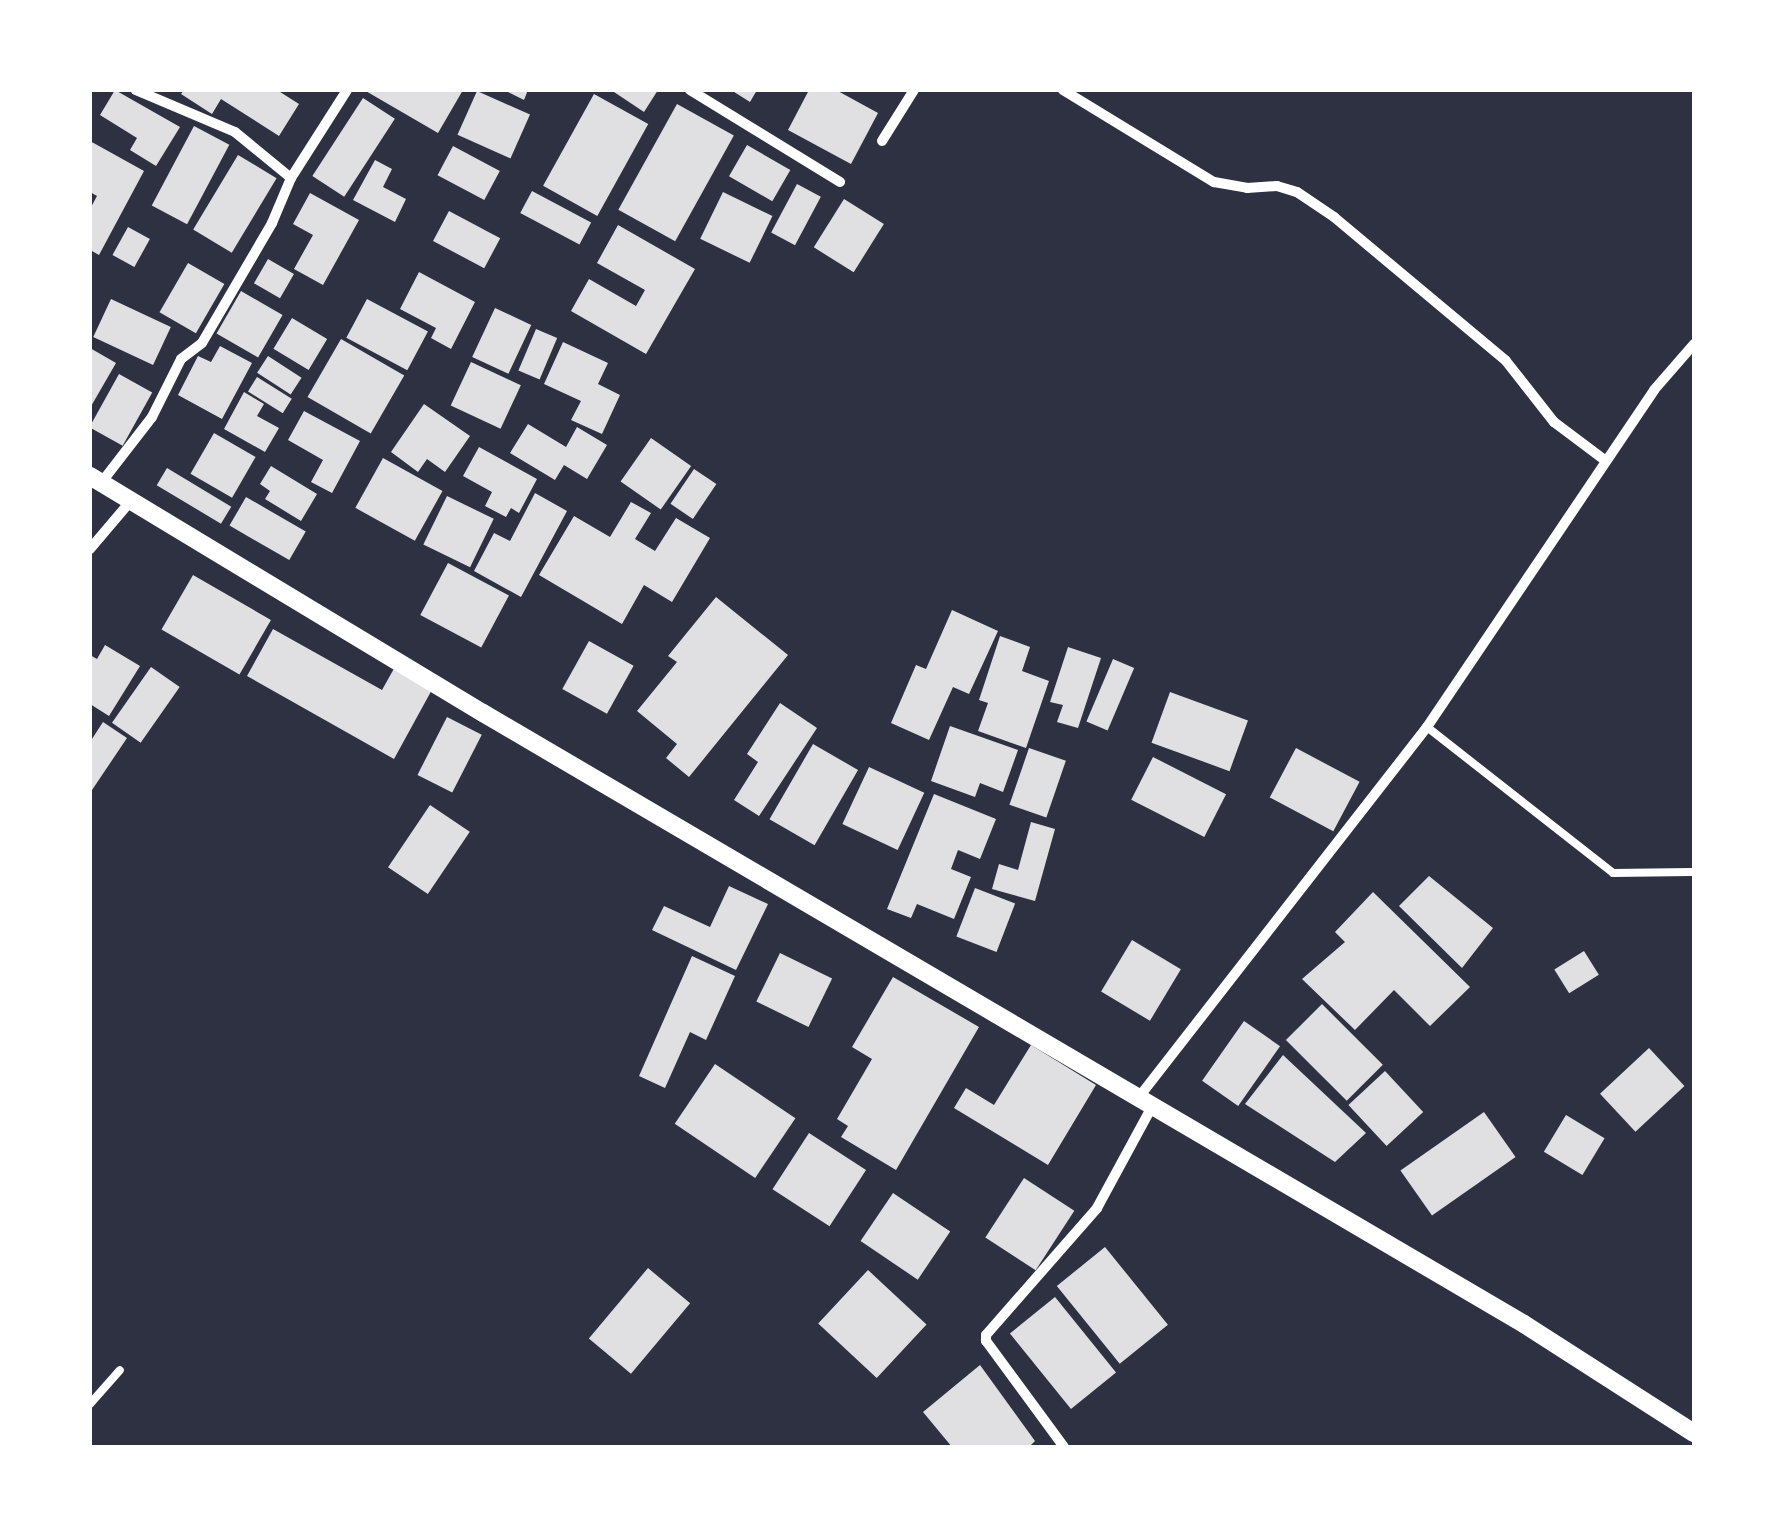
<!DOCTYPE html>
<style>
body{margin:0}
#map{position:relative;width:1784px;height:1537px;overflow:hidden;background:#2d3142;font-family:Ubuntu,sans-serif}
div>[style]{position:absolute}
.building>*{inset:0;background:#e0e0e3;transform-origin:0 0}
.service>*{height:8px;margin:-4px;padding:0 4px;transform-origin:4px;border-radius:4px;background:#fff}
.minor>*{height:10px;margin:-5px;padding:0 5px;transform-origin:5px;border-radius:5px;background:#fff}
.tertiary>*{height:18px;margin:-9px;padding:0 9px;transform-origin:9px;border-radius:9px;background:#fff}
span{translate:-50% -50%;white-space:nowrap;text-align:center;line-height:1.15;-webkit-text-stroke:8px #fff;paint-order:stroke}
.frame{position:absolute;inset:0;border:92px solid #fff;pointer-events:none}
</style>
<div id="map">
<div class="building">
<div style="clip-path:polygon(115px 90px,180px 127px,156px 166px,130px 150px,137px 138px,100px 115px)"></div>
<div style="clip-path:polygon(184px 90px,277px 90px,299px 104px,279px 136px,221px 99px,212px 114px,181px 94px)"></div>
<div style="clip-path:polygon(364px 90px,463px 90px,438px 133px)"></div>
<div style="clip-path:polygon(504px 90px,528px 90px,524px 100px)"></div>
<div style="clip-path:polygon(611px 90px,658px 90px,644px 112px)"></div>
<div style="clip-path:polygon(731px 90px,757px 90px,750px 102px)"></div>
<div style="clip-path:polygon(809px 90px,836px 90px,878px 113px,851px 164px,788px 130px)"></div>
<div style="left:477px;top:91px;width:58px;height:48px;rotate:24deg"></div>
<div style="left:594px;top:94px;width:62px;height:105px;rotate:29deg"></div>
<div style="left:363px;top:98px;width:38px;height:93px;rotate:33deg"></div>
<div style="left:677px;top:104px;width:65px;height:121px;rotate:29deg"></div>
<div style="left:194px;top:126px;width:40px;height:90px;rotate:28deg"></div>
<div style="clip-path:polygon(90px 141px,144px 171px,99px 255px,90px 250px,90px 209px,97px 196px,90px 192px)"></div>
<div style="left:747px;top:145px;width:50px;height:36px;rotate:30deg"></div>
<div style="left:453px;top:146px;width:53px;height:33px;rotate:28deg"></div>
<div style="left:238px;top:155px;width:45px;height:87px;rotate:31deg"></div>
<div style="clip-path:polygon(375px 160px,392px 169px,383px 187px,406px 199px,395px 222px,353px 200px)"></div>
<div style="left:797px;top:184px;width:27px;height:55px;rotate:28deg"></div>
<div style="left:532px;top:191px;width:67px;height:25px;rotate:28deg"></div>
<div style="left:723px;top:192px;width:55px;height:52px;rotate:26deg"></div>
<div style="clip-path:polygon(310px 193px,359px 220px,323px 285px,294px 269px,313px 235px,293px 224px)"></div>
<div style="left:844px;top:199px;width:47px;height:57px;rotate:32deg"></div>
<div style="left:449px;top:211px;width:58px;height:34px;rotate:28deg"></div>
<div style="clip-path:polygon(618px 225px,695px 269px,646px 354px,571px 311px,589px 279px,636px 306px,645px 290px,597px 263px)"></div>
<div style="left:128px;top:227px;width:25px;height:32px;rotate:29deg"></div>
<div style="left:268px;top:259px;width:30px;height:28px;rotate:30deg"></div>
<div style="left:188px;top:263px;width:42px;height:57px;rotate:30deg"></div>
<div style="clip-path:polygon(419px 272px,475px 302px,451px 349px,431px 338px,436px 328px,400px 309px)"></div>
<div style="left:241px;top:291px;width:48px;height:49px;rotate:30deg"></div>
<div style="left:111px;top:299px;width:66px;height:42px;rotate:25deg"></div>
<div style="left:367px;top:299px;width:69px;height:44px;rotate:28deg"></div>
<div style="left:495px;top:308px;width:40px;height:54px;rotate:25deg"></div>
<div style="left:292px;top:318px;width:41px;height:36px;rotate:31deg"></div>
<div style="left:536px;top:329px;width:23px;height:45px;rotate:23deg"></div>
<div style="left:341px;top:339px;width:73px;height:67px;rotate:30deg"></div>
<div style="clip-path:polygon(563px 342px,608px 363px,598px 384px,620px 395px,602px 434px,571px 420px,581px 401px,544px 384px)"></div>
<div style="clip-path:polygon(220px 346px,252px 363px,222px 419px,178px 395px,198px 356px,211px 362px)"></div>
<div style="clip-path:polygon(90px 348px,116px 363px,90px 408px)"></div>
<div style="left:268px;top:356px;width:40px;height:20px;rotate:33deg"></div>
<div style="left:471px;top:362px;width:55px;height:48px;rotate:25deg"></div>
<div style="left:119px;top:374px;width:38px;height:61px;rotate:29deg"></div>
<div style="left:257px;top:377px;width:41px;height:17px;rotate:32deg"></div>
<div style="clip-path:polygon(244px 392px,264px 404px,257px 416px,279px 428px,265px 452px,224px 429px)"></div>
<div style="clip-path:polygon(424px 404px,470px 436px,445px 472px,427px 459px,418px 472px,391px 452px)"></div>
<div style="clip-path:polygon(304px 411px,360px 441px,332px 493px,311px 482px,323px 460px,288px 440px)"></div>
<div style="clip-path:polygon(528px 424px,566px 447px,577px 427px,607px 445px,587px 479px,564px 465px,555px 480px,510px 453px)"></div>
<div style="left:214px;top:433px;width:48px;height:47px;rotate:30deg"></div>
<div style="left:651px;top:438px;width:49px;height:53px;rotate:35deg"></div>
<div style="clip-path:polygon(479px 447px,537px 479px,519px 513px,511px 508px,506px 517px,485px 506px,492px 492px,463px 476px)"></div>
<div style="left:383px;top:458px;width:68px;height:57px;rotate:29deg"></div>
<div style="clip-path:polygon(271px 466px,317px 494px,301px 521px,265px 499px,270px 491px,260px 484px)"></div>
<div style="left:167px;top:468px;width:75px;height:20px;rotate:31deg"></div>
<div style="left:694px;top:469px;width:27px;height:42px;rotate:34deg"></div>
<div style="clip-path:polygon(535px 493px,567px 511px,521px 597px,474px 571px,494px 533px,510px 541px)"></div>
<div style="left:447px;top:496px;width:52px;height:54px;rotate:26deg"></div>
<div style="left:246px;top:497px;width:69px;height:33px;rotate:30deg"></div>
<div style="clip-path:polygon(631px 502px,651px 513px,635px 539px,655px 551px,676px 518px,710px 538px,672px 602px,644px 585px,622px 624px,539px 575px,574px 516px,610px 537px)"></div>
<div style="left:448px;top:563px;width:69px;height:59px;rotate:28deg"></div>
<div style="left:193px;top:575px;width:90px;height:63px;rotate:30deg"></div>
<div style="clip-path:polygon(716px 597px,788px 655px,689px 777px,666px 758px,677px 744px,637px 711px,677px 662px,668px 656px)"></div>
<div style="clip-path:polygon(952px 610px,998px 631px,969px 694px,953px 687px,929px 740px,891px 723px,916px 665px,926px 669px)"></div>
<div style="clip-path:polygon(273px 629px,382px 690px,396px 665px,434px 686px,394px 759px,247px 676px)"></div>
<div style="clip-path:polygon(1000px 636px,1030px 647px,1022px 671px,1049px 681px,1026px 748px,978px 731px,988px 703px,979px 700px)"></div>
<div style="left:589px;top:641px;width:51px;height:55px;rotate:29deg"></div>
<div style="clip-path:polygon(105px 645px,140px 666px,109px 716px,90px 704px,90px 655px,97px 659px)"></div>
<div style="clip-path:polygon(1068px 647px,1101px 658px,1078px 728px,1057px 722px,1063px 705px,1050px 702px)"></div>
<div style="left:1113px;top:659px;width:23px;height:68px;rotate:23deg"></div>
<div style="left:151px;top:667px;width:35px;height:68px;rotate:35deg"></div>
<div style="left:1170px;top:692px;width:83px;height:54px;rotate:20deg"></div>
<div style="clip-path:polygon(780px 703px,817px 728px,759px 816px,734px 800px,758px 762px,747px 754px)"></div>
<div style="left:447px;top:717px;width:39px;height:65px;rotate:27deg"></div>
<div style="clip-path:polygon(103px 722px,127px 738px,90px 793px,90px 742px)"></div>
<div style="clip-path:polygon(950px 726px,1018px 750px,1003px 792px,980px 783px,975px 797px,931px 781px)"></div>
<div style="left:813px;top:744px;width:52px;height:87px;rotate:30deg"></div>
<div style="left:1029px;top:748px;width:39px;height:60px;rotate:19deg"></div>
<div style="left:1296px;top:748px;width:72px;height:56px;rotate:28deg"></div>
<div style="left:1153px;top:757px;width:82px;height:48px;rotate:27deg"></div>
<div style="left:869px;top:767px;width:61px;height:63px;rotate:25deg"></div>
<div style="clip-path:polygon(934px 794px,996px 819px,980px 859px,958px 850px,951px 869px,971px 877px,954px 919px,917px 904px,911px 918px,887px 909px)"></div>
<div style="left:430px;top:805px;width:48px;height:75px;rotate:34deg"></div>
<div style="clip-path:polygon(1031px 822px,1055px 829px,1035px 901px,992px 889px,999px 864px,1018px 870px)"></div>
<div style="clip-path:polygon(1429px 876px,1493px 928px,1462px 968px,1399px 906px)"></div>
<div style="clip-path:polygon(729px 886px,768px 904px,736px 970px,652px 930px,664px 906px,710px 927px)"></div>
<div style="left:975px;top:888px;width:43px;height:52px;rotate:21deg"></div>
<div style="clip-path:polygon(1373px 892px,1470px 987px,1430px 1026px,1394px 990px,1355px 1030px,1302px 979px,1345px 942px,1335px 932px)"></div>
<div style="left:1132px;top:940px;width:57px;height:60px;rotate:31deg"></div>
<div style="left:1584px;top:951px;width:28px;height:35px;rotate:58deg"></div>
<div style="left:780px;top:953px;width:58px;height:54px;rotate:26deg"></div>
<div style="clip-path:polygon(692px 956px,735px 976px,706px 1040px,690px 1032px,665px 1088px,639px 1076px)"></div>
<div style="clip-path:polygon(893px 977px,979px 1027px,896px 1170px,841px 1137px,848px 1126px,837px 1119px,872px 1059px,852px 1047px)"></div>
<div style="left:1322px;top:1004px;width:86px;height:51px;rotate:45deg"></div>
<div style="left:1244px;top:1021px;width:44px;height:73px;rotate:35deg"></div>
<div style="clip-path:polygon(1031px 1045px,1096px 1085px,1048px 1165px,954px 1108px,966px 1088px,994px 1105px)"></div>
<div style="left:1649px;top:1048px;width:52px;height:67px;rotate:47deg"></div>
<div style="clip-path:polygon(1283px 1055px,1366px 1133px,1335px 1162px,1245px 1104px)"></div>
<div style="left:715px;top:1064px;width:97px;height:72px;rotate:34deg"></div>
<div style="left:1385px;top:1071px;width:56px;height:50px;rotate:47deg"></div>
<div style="left:1484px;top:1112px;width:55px;height:102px;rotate:55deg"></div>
<div style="left:1566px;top:1115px;width:45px;height:43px;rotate:31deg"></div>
<div style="left:809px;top:1133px;width:68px;height:67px;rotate:33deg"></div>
<div style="left:1024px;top:1178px;width:60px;height:71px;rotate:33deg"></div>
<div style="left:893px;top:1193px;width:69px;height:58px;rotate:34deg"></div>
<div style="left:1105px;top:1247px;width:100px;height:62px;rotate:51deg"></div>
<div style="left:648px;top:1268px;width:55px;height:92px;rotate:40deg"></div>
<div style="left:868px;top:1270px;width:80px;height:73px;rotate:43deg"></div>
<div style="left:1055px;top:1297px;width:97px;height:58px;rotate:51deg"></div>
<div style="clip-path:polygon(980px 1365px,1035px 1441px,1029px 1447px,952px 1447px,923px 1412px)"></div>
</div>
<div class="service">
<div style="left:1427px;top:727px;width:236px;rotate:38.1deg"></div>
<div style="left:1613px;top:873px;width:78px;rotate:-0.7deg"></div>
<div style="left:90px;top:1404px;width:45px;rotate:-48.6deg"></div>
</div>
<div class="minor">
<div style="left:690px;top:90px;width:176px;rotate:31.5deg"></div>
<div style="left:1063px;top:90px;width:177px;rotate:31.4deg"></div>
<div style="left:1214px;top:182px;width:34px;rotate:10deg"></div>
<div style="left:1247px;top:188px;width:30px;rotate:-4deg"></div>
<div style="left:1277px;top:186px;width:21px;rotate:17deg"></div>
<div style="left:1297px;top:192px;width:45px;rotate:34deg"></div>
<div style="left:1334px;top:217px;width:224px;rotate:39.9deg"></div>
<div style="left:1506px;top:361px;width:78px;rotate:51.8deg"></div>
<div style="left:1554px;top:422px;width:65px;rotate:36.9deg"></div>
<div style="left:882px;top:141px;width:60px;rotate:-57.9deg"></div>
<div style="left:291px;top:178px;width:104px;rotate:-57.5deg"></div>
<div style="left:101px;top:483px;width:83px;rotate:-52.3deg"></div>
<div style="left:152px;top:417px;width:65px;rotate:-63.4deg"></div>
<div style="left:181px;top:359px;width:26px;rotate:-37deg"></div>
<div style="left:202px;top:343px;width:139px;rotate:-59.7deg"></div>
<div style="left:272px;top:223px;width:49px;rotate:-67.1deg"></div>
<div style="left:291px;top:178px;width:72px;rotate:-140.6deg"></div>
<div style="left:235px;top:132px;width:108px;rotate:-157deg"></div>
<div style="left:90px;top:549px;width:60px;rotate:-49.7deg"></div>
<div style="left:1139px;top:1097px;width:469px;rotate:-52.1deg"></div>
<div style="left:1427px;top:727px;width:406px;rotate:-56deg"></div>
<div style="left:1654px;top:390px;width:61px;rotate:-49deg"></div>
<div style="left:1064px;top:1447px;width:132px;rotate:-126.3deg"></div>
<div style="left:986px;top:1341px;width:6px;rotate:-90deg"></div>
<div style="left:986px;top:1335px;width:169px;rotate:-48.8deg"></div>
<div style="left:1097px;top:1208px;width:117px;rotate:-61.5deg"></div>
</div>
<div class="tertiary">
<div style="left:90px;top:476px;width:459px;rotate:31.1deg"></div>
<div style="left:483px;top:713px;width:1207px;rotate:30.41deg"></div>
<div style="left:1524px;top:1324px;width:202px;rotate:32.7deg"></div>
</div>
<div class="frame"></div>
</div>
